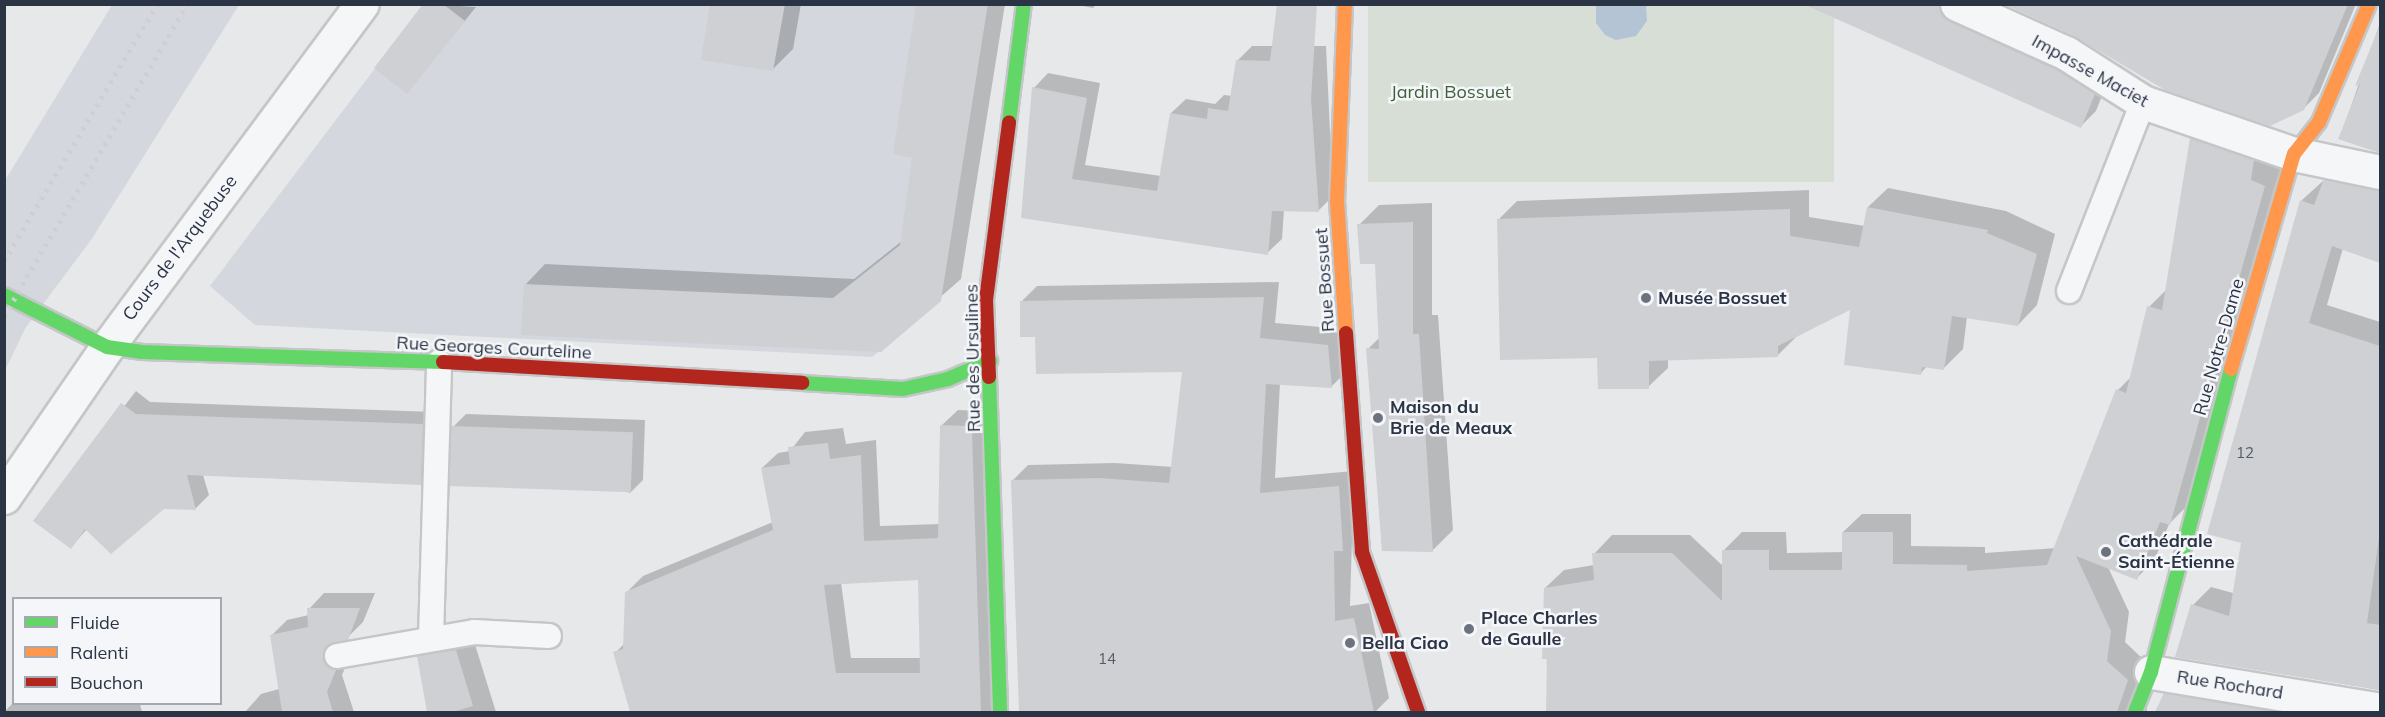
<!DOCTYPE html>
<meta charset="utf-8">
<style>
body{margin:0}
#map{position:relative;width:2385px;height:717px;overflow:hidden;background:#e6e8ea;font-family:Mulish,sans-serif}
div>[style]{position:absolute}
.built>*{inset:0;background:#d4d7dd}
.green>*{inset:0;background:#d6ded6;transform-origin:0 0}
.water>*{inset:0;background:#b4c4d5}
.shadow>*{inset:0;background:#0003}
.building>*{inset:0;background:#ced0d3;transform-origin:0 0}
.roads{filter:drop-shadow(2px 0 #c4c6c8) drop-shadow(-2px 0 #c4c6c8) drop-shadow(0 2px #c4c6c8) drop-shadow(0 -2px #c4c6c8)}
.lane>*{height:24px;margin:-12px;padding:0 12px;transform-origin:12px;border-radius:12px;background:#f5f6f7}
.street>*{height:33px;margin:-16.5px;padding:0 16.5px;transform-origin:16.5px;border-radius:16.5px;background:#f5f6f7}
.fast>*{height:14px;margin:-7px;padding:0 7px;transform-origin:7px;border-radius:7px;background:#63d668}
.slow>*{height:14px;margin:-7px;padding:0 7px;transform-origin:7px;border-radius:7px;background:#ff974d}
.jam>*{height:14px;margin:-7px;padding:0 7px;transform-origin:7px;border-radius:7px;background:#b3261e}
.rail>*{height:4.5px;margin-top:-2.25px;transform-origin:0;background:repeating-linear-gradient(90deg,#cecfd2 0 3px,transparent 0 9px)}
.dots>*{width:16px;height:16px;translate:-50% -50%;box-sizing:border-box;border:3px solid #f4f6f9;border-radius:50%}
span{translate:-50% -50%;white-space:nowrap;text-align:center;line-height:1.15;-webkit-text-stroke:5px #f4f6f9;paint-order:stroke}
.number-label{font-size:15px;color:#545c69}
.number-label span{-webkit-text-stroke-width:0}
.street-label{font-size:18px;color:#2b3445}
.park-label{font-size:18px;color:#3f6138}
.poi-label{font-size:18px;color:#2b3445;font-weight:700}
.left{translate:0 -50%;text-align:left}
.frame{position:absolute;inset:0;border:6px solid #2b3445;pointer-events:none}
.legend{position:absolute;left:12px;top:597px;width:210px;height:108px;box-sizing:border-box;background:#f4f6f9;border:2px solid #a4a8b1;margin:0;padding:8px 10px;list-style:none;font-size:18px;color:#2b3445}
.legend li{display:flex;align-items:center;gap:12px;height:30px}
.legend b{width:30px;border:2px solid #a4a8b1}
</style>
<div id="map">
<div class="built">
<div style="clip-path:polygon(112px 5px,239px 5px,91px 240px,26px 327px,5px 370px,4px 182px)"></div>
<div style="clip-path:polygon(423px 5px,988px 5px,941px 301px,872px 357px,255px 325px,210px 286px)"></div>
</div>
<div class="green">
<div style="left:1368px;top:5px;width:466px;height:177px"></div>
</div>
<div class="water">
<div style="clip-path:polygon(1596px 5px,1646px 5px,1647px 21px,1636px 36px,1616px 40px,1605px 35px,1596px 23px)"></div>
</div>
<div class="shadow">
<div style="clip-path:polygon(425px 4px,476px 7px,407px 92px)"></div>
<div style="clip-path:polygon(711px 4px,801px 4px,793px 49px,773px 69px)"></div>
<div style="clip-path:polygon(918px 4px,1005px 4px,961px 279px,880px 350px,525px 285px,545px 264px,854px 279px,902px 241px,913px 157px)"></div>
<div style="clip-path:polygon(1073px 4px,1096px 4px,1093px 8px)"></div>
<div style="clip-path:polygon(1838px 4px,1963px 4px,2109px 78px,2096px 111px,2081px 126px)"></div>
<div style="clip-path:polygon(2007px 4px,2356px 4px,2319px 93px,2303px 109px,2075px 35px)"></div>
<div style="clip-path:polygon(2380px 23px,2380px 152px,2340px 138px)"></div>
<div style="clip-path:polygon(1252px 46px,1326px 46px,1333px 196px,1318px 211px,1284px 210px,1282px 239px,1267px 253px,1022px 217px,1034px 88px,1048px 73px,1100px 83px,1085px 165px,1161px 176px,1171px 113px,1186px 99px,1215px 104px,1224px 95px,1232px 96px,1237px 61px)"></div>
<div style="clip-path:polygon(2210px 121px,2283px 167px,2188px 505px,2169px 524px,2155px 559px,2137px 578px,2108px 567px,2129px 612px,2125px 642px,2145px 661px,2147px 712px,2156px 711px,2165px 694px,2184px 675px,2380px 712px,1548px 712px,1545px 588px,1564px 570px,1594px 565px,1594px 554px,1612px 535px,1690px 535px,1724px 567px,1724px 550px,1742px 532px,1786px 532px,1787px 553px,1844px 552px,1843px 532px,1862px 514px,1911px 514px,1911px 546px,1985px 547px,1985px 553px,2056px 548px,2118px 390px,2132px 376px,2149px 307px,2167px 289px,2192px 139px)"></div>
<div style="clip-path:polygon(2344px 162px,2380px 169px,2380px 261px,2343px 248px,2327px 305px,2380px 322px,2380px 690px,2177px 656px,2193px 605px,2211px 587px,2233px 593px,2243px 541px,2209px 533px,2302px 200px)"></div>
<div style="clip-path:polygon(1888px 188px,2006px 211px,2055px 234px,2037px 305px,2018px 325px,1967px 317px,1963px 349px,1944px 368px,1927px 366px,1920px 374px,1851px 307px,1796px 337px,1777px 356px,1668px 359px,1668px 368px,1648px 387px,1598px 356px,1498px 220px,1517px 201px,1809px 190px,1809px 217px,1865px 226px,1868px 207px)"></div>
<div style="clip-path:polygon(1432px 203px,1432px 315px,1438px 315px,1453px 530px,1433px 550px,1382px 547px,1368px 349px,1380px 337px,1377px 263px,1359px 225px,1379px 205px)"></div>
<div style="clip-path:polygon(1279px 282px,1275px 323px,1344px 329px,1347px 371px,1331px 387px,1280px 383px,1275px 478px,1354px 471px,1350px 606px,1369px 603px,1389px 698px,1375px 712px,1020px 712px,1012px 481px,1028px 465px,1115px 463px,1173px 467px,1184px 371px,1037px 335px,1021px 302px,1037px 286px)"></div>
<div style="clip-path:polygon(136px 391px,150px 402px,435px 412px,434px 471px,421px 484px,203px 475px,209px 495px,196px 508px,163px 507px,87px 529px,71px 547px,35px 521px)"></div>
<div style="clip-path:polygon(evenodd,958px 410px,983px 411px,1006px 712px,767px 712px,742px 646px,717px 654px,733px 712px,632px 712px,615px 653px,625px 643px,627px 592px,643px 576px,773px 522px,762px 468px,778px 453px,790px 451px,805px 432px,843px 428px,846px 444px,876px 440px,880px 526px,940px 524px,942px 425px,958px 410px,920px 578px,921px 658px,851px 658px,841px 582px,920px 578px)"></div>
<div style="clip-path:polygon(466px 414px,645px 420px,643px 480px,630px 493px,453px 427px)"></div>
<div style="clip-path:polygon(324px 593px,375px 593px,363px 622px,347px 638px,338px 641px,342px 650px,351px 654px,342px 675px,354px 712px,245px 712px,261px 694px,279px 689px,271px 636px,287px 620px,309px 615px,309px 609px)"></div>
<div style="clip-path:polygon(472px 635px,496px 712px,428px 712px,419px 657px,435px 641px)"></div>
<div style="clip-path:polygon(14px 702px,140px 704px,142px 712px,4px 712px)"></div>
</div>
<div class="building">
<div style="clip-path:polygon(423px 4px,443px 4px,465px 21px,407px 94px,374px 68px)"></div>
<div style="clip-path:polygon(710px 4px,785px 4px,773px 71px,701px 60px)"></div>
<div style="clip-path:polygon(916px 4px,988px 4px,941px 301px,881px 352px,521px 335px,524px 284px,833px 298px,900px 245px,912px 158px,893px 154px)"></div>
<div style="clip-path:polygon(1277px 4px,1317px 4px,1311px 99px,1319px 212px,1272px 211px,1268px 255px,1021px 218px,1032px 87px,1087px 98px,1072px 179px,1157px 191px,1170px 113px,1207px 119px,1208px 108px,1228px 111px,1236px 60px,1270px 61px)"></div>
<div style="clip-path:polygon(1803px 4px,1938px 4px,1949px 21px,2057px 70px,2095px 94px,2081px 128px)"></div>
<div style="clip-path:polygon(2004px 4px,2348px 4px,2304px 110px,2270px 126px,2165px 90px,2074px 36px)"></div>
<div style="clip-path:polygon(2380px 25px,2380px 153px,2338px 139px,2360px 84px,2355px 86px)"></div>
<div style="clip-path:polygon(2190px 138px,2254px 160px,2251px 180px,2265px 186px,2170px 525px,2160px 522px,2137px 580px,2076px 556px,2111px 631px,2107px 661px,2128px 680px,2117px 712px,1546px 712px,1547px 659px,1542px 659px,1544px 588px,1594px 580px,1592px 553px,1672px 553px,1722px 601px,1722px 550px,1769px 550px,1769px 570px,1842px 570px,1842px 532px,1893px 532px,1893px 564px,1967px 565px,1967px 571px,2047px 565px,2116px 389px,2126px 393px,2147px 306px,2162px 310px)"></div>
<div style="clip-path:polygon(2324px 179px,2380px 190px,2380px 263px,2332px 246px,2309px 323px,2380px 346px,2380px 531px,2367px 623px,2380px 625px,2380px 690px,2175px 657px,2191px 604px,2229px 616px,2241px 543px,2207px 534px,2300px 200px,2314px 205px)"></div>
<div style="clip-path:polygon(1867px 207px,1988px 230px,1987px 233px,2037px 254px,2018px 326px,1952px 316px,1944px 370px,1922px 367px,1921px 375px,1844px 365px,1850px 310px,1778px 346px,1778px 357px,1649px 361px,1649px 389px,1598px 389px,1597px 358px,1500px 360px,1497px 219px,1790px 209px,1790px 236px,1859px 247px)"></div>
<div style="clip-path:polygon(1413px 222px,1413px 334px,1419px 334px,1433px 552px,1382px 551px,1366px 348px,1379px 349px,1375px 264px,1360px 264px,1357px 224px)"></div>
<div style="clip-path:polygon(1264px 297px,1260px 338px,1328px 345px,1332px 388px,1266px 384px,1260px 493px,1339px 486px,1343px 551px,1334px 551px,1335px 621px,1354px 618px,1374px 712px,1019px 712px,1011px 480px,1099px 478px,1169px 483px,1182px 372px,1036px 374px,1035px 337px,1020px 337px,1020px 301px)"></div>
<div style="clip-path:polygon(121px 403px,136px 414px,423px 424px,421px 485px,187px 475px,196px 510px,164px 509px,111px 554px,85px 529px,71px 549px,33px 521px)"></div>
<div style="clip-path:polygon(evenodd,940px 425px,967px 426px,972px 431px,981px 712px,630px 712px,613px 652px,623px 649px,625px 592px,773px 530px,761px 468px,790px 464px,788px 447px,828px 443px,830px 459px,861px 455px,864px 541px,938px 538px,940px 425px,918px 580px,920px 673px,836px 673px,824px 585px,918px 580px)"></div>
<div style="left:451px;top:426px;width:182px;height:60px;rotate:2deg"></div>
<div style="clip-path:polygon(307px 608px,360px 608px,348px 640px,328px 645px,323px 652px,326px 665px,336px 670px,327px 692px,333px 712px,282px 712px,270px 635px,308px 627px)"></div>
<div style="clip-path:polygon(456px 650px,473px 706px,453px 712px,427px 712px,417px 656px)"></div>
<div style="clip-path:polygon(2164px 693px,2281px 712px,2155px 712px)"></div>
</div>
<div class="roads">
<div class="lane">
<div style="left:2069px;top:291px;width:203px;rotate:-68.6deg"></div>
<div style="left:431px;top:637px;width:275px;rotate:-88.3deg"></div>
<div style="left:337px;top:656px;width:139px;rotate:-9.9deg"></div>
<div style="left:474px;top:632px;width:75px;rotate:3.1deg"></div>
</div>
<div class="street">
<div style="left:1957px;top:4px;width:120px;rotate:24.2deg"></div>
<div style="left:2066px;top:53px;width:91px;rotate:32.5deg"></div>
<div style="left:2143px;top:102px;width:160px;rotate:19deg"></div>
<div style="left:2294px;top:154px;width:88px;rotate:11.8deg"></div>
<div style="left:4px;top:497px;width:182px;rotate:-55.5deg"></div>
<div style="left:107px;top:347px;width:427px;rotate:-53.4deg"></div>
<div style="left:2151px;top:672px;width:232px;rotate:9.4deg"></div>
</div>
<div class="fast">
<div style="left:1009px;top:122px;width:119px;rotate:-82.8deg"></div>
<div style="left:4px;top:295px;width:115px;rotate:26.8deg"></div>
<div style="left:107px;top:347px;width:34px;rotate:8deg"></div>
<div style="left:141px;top:352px;width:302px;rotate:1.9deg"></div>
<div style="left:989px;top:377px;width:335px;rotate:88.1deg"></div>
<div style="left:802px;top:383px;width:101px;rotate:3.4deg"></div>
<div style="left:903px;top:389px;width:46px;rotate:-12.5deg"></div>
<div style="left:948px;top:379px;width:46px;rotate:-23.2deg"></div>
<div style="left:2135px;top:712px;width:43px;rotate:-68.2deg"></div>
<div style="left:2151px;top:672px;width:313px;rotate:-75.2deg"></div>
</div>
<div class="slow">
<div style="left:1345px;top:4px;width:197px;rotate:92.3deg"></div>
<div style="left:1337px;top:201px;width:132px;rotate:86.1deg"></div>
<div style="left:2231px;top:369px;width:224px;rotate:-73.7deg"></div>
<div style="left:2294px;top:154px;width:41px;rotate:-52deg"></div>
<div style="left:2319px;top:122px;width:128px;rotate:-67deg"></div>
</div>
<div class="jam">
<div style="left:1346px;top:333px;width:220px;rotate:85.8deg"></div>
<div style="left:1362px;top:552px;width:170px;rotate:70.7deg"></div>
<div style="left:443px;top:362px;width:360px;rotate:3.3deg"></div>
<div style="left:989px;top:377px;width:77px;rotate:-92.2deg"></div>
<div style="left:986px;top:300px;width:179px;rotate:-82.6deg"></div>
</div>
</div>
<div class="rail">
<div style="left:4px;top:261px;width:299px;rotate:-59.2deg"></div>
<div style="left:4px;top:316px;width:362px;rotate:-59.6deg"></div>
</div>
<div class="dots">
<div style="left:1646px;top:298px;background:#6c737f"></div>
<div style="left:1378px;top:418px;background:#6c737f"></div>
<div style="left:2106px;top:552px;background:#6c737f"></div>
<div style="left:1469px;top:629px;background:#6c737f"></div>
<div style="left:1350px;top:643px;background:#6c737f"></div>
</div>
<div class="number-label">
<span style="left:2245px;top:453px">12</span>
<span style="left:1107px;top:659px">14</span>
</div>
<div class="street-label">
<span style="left:2090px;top:71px;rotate:29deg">Impasse Maciet</span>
<span style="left:180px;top:248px;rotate:-53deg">Cours de l'Arquebuse</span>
<span style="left:1325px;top:280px;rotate:-94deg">Rue Bossuet</span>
<span style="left:2219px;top:347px;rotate:-74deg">Rue Notre-Dame</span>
<span style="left:494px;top:348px;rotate:3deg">Rue Georges Courteline</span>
<span style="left:973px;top:358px;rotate:-91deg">Rue des Ursulines</span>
<span style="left:2230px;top:685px;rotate:9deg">Rue Rochard</span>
</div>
<div class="park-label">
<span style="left:1451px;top:92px">Jardin Bossuet</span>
</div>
<div class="poi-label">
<span class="left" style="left:1658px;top:298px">Musée Bossuet</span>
<span class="left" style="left:1390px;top:418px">Maison du<br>Brie de Meaux</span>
<span class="left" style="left:2118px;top:552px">Cathédrale<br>Saint-Étienne</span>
<span class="left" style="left:1481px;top:629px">Place Charles<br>de Gaulle</span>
<span class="left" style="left:1362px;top:643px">Bella Ciao</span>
</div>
<div class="frame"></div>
<ul class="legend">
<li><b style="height:8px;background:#63d668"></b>Fluide</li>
<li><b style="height:8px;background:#ff974d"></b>Ralenti</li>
<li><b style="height:8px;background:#b3261e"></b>Bouchon</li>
</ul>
</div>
